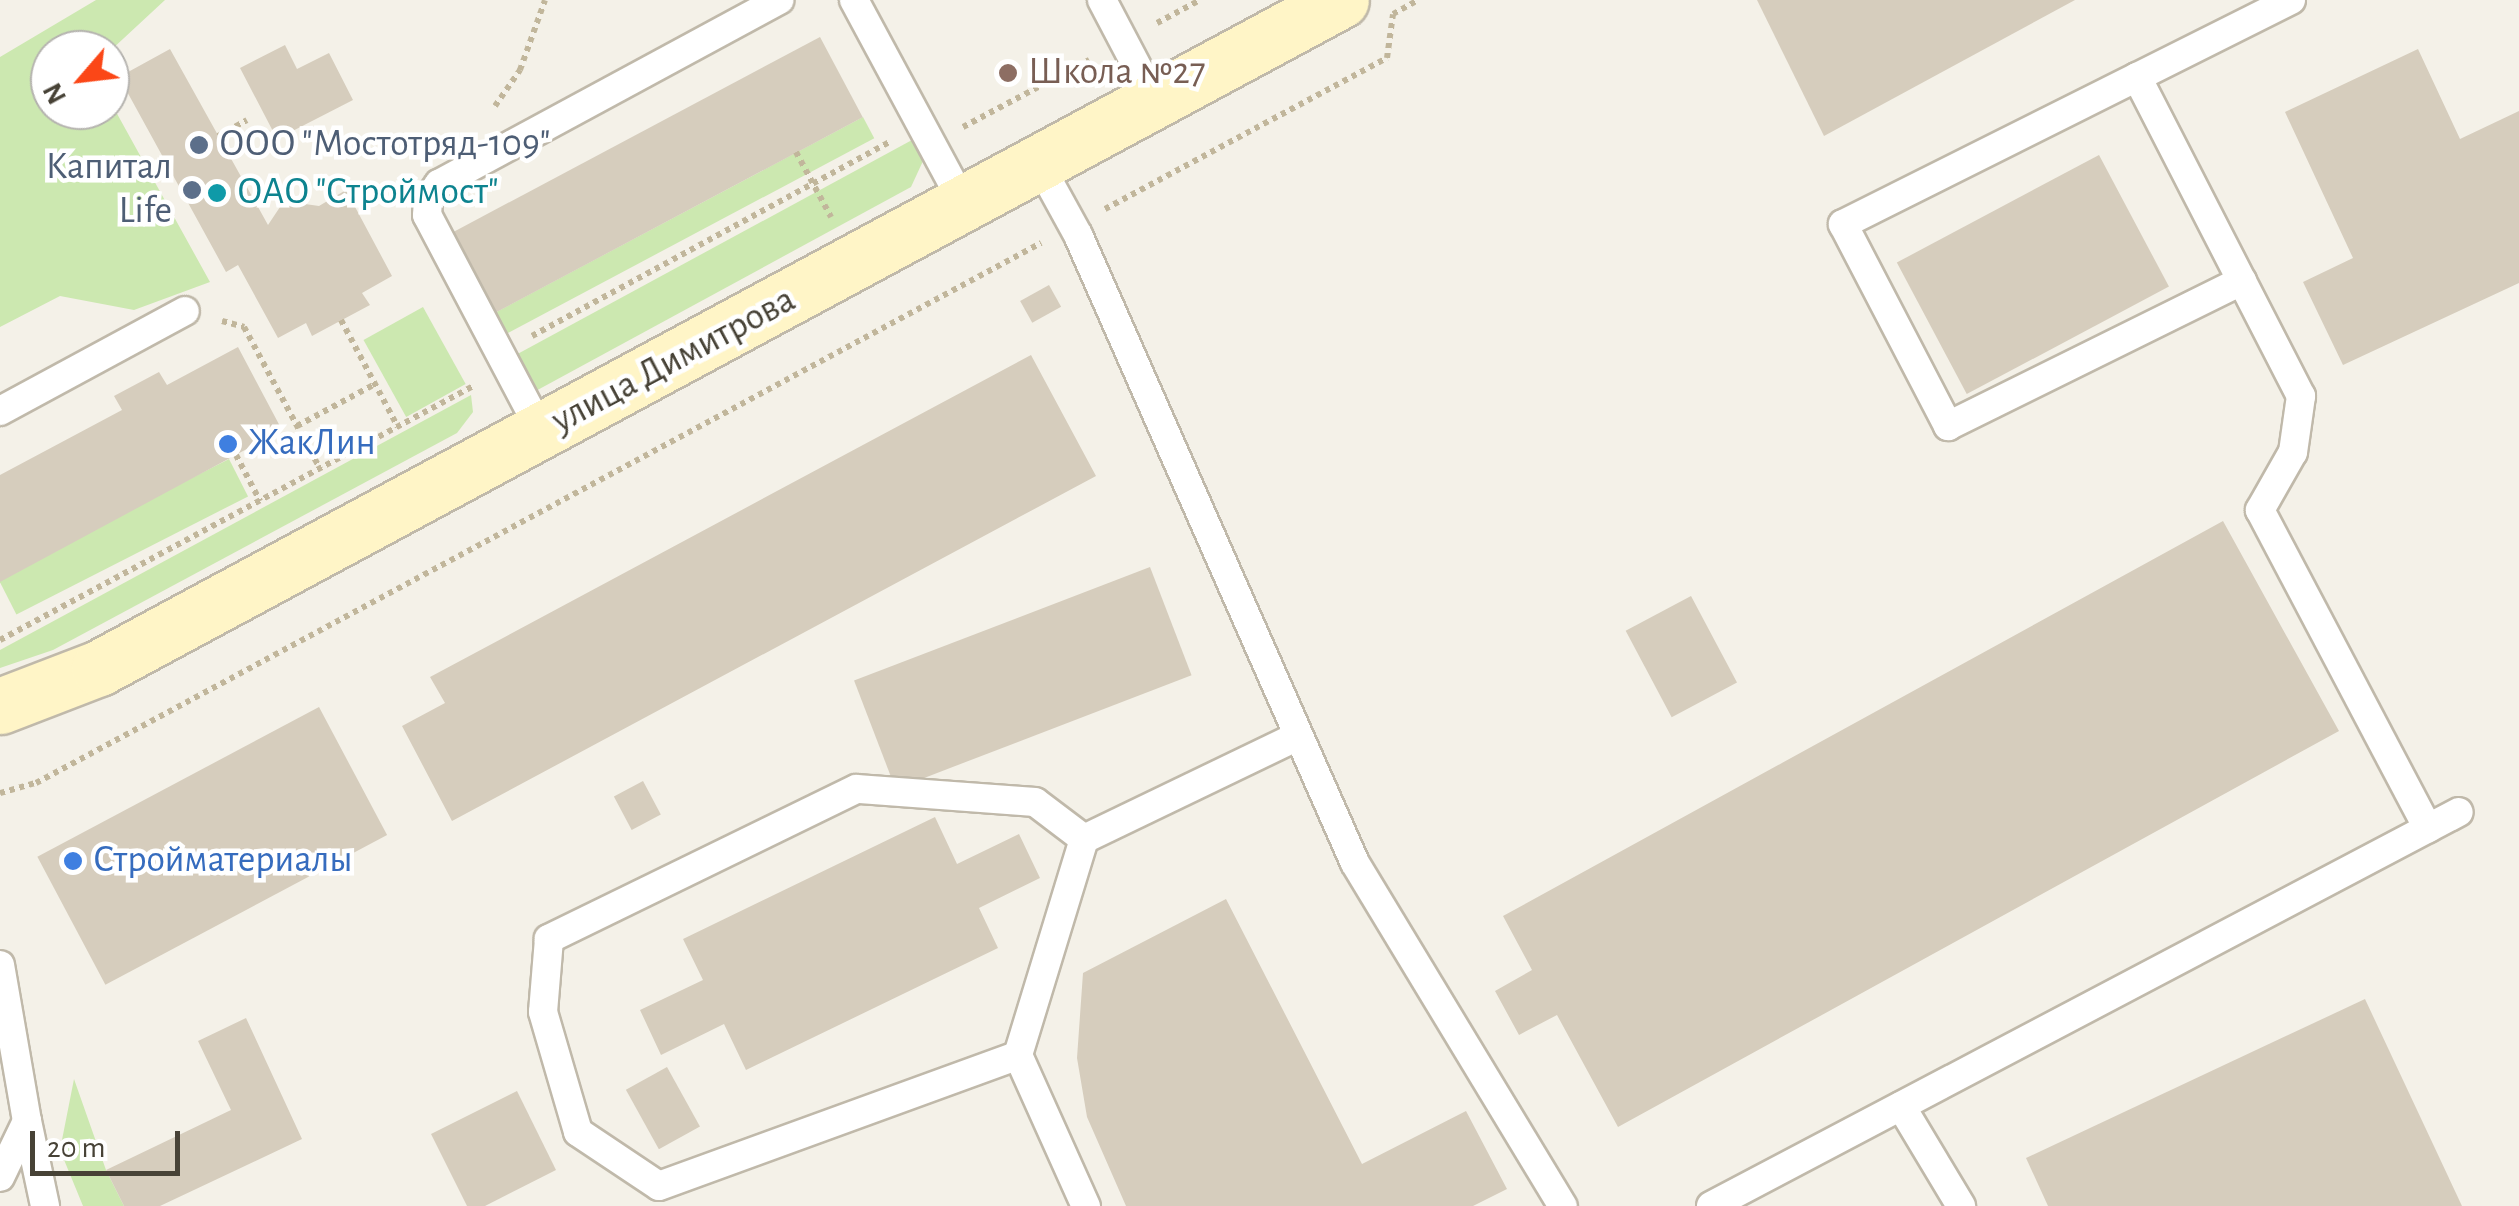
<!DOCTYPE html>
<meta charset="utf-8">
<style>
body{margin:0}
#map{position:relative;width:2519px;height:1206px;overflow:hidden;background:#f4f1e8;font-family:"Alegreya Sans",sans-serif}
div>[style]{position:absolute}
.green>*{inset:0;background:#cce8b0;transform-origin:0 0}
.building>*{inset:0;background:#d6cdbd;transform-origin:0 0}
.path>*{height:6px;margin-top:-3px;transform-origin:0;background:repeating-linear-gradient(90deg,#c1b69b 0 5px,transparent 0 10px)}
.roads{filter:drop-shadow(2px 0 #c0b9aa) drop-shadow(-2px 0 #c0b9aa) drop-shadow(0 2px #c0b9aa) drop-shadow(0 -2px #c0b9aa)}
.service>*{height:28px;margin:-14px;padding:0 14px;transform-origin:14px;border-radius:14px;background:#fff}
.secondary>*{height:55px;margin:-27.5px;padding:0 27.5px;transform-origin:27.5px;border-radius:27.5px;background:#fff5c7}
.dots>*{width:28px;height:28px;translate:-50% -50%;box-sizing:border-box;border:5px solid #fff;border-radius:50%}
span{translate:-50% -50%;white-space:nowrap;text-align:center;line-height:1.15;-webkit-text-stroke:9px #fff;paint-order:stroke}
.education-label{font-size:38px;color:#785e54}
.left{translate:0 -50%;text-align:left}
.service-label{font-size:38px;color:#4e5e75}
.right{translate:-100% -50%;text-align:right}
.culture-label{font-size:38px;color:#0d838f}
.street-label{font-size:38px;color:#474236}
.shop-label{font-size:38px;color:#366cbe}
.north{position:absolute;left:30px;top:30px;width:100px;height:100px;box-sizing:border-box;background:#fff;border:2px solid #b5b3af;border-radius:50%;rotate:242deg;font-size:28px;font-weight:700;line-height:40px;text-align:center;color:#474236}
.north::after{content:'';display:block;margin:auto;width:35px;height:45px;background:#fb4717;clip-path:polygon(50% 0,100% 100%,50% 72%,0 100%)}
.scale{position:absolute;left:30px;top:1131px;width:150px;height:45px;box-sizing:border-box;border:5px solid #474236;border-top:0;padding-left:12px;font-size:30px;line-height:35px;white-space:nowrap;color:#474236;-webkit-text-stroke:8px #fff;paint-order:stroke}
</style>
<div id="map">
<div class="green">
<div style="clip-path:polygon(96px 0,165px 0,110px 51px,50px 50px,50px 110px,110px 110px,110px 101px,210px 282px,134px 310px,60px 296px,0 327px,0 57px)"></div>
<div style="left:863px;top:117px;width:24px;height:421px;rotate:62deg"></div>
<div style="clip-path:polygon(912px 140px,923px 161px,911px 187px,532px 393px,512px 357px)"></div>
<div style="left:423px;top:307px;width:88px;height:68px;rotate:61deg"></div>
<div style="clip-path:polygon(471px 395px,473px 412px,457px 433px,53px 650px,0 668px,0 650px)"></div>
<div style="left:229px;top:459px;width:42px;height:260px;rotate:63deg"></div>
<div style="clip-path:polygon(74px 1079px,106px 1170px,124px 1206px,83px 1206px,60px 1150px)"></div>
</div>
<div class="building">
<div style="clip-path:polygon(1757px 0,2075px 0,1824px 136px)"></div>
<div style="left:820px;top:37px;width:91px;height:421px;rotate:62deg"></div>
<div style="clip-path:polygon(285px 45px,297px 69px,329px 53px,353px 100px,277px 139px,240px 68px)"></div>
<div style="clip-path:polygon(170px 49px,268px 225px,284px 201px,319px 206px,346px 190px,392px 276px,362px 293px,370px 305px,312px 336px,306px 323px,278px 338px,238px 265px,226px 272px,119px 77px)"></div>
<div style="clip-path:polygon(2418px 49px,2460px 139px,2519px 111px,2519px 283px,2343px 365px,2303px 282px,2353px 258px,2285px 112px)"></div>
<div style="left:2099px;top:155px;width:149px;height:229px;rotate:62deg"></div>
<div style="left:1049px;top:285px;width:25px;height:33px;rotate:61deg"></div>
<div style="clip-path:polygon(238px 347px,282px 430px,0 582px,0 475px,122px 410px,114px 396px,159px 372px,167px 385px)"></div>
<div style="clip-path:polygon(1031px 355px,1096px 476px,452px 821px,402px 726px,445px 703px,430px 677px)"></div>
<div style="clip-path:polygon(2223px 521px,2339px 731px,1618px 1127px,1557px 1015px,1519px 1035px,1495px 991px,1532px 970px,1503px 916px)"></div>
<div style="left:1150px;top:567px;width:116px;height:317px;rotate:69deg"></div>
<div style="left:1691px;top:596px;width:98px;height:74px;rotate:62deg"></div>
<div style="left:319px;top:707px;width:145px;height:319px;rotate:62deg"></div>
<div style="left:643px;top:781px;width:38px;height:33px;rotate:62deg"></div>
<div style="clip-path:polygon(935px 817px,957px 864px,1019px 834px,1040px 878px,979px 908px,998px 948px,746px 1070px,724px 1024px,661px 1055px,640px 1010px,703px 980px,683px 939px)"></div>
<div style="clip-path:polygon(1226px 899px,1362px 1164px,1466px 1111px,1507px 1189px,1473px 1206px,1126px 1206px,1087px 1117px,1077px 1058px,1083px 973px)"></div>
<div style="clip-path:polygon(2365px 999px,2462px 1206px,2048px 1206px,2026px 1158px)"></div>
<div style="clip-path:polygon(246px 1018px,302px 1139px,160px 1206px,124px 1206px,106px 1170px,231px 1110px,198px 1041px)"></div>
<div style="left:667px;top:1067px;width:68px;height:47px;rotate:61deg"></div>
<div style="clip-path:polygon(517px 1091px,556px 1170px,485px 1206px,467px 1206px,431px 1134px)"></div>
</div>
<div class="path">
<div style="left:1157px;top:23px;width:49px;rotate:-28.1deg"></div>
<div style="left:495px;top:106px;width:44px;rotate:-55.2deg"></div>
<div style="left:520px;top:70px;width:74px;rotate:-70.3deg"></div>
<div style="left:963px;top:127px;width:143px;rotate:-28deg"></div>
<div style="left:218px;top:136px;width:33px;rotate:-29deg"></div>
<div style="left:796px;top:152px;width:74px;rotate:61.7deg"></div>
<div style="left:1105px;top:209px;width:320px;rotate:-28.2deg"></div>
<div style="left:1387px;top:58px;width:44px;rotate:-82.2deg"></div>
<div style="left:1393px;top:14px;width:29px;rotate:-29deg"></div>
<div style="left:341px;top:320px;width:121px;rotate:62deg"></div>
<div style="left:222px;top:321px;width:23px;rotate:15deg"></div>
<div style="left:244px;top:327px;width:161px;rotate:61.8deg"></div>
<div style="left:532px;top:336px;width:407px;rotate:-28.5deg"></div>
<div style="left:297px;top:426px;width:89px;rotate:-28.3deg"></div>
<div style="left:236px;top:455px;width:52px;rotate:62.4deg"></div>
<div style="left:0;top:640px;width:539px;rotate:-28.23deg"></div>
<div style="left:0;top:793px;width:37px;rotate:-16deg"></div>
<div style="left:36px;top:783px;width:1141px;rotate:-28.25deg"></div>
</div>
<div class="roads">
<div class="service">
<div style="left:854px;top:0;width:232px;rotate:61.7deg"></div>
<div style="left:1102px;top:0;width:114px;rotate:62.3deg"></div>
<div style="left:2291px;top:0;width:172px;rotate:153.4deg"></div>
<div style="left:2137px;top:77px;width:359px;rotate:62.8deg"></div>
<div style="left:2301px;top:396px;width:57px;rotate:98.1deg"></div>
<div style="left:2293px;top:452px;width:67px;rotate:119.6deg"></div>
<div style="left:2260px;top:510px;width:360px;rotate:62.2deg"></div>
<div style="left:2137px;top:77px;width:329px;rotate:153.4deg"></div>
<div style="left:1843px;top:224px;width:228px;rotate:62.5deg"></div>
<div style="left:1948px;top:426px;width:328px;rotate:-26.3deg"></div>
<div style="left:1039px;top:164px;width:81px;rotate:61.2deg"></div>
<div style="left:1078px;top:235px;width:686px;rotate:66.2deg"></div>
<div style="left:1355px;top:863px;width:401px;rotate:58.8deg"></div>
<div style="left:0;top:411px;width:210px;rotate:-28.4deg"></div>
<div style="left:542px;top:433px;width:246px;rotate:-117.8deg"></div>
<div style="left:427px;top:215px;width:16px;rotate:-86deg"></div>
<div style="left:428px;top:199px;width:19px;rotate:-54deg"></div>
<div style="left:439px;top:184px;width:387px;rotate:-28.4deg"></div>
<div style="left:1084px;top:839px;width:61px;rotate:-142.9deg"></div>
<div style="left:1035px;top:802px;width:179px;rotate:-175.8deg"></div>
<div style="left:856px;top:789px;width:342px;rotate:154deg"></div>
<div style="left:549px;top:939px;width:73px;rotate:94.7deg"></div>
<div style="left:543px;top:1012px;width:125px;rotate:73.7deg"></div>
<div style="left:578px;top:1132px;width:97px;rotate:33.7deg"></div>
<div style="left:659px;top:1186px;width:382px;rotate:-20deg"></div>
<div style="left:1018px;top:1055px;width:226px;rotate:-73deg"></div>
<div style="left:1084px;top:839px;width:237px;rotate:-25.7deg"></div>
<div style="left:0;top:965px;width:158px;rotate:80.2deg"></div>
<div style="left:27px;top:1121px;width:62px;rotate:115.7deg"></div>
<div style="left:1018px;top:1055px;width:166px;rotate:65.8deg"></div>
<div style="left:1901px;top:1106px;width:117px;rotate:59deg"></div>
<div style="left:27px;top:1121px;width:87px;rotate:78deg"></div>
<div style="left:1711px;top:1206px;width:845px;rotate:-27.78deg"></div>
</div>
<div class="secondary">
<div style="left:0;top:706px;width:106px;rotate:-21deg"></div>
<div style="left:99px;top:668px;width:1410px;rotate:-28.27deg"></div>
</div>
</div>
<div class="dots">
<div style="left:1008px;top:73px;background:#8d6e63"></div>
<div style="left:199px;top:145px;background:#5c6f8a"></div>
<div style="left:192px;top:190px;background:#5c6f8a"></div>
<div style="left:217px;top:193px;background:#0f9aa8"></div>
<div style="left:228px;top:444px;background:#3f7fe0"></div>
<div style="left:73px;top:861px;background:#3f7fe0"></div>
</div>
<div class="education-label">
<span class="left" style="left:1028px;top:73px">Школа №27</span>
</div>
<div class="service-label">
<span class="left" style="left:219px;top:145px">ООО "Мостотряд-109"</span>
<span class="right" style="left:172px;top:190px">Капитал<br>Life</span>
</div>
<div class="culture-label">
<span class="left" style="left:237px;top:193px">ОАО "Строймост"</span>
</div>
<div class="street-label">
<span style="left:674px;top:361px;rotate:-28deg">улица Димитрова</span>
</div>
<div class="shop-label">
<span class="left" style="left:248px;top:444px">ЖакЛин</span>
<span class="left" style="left:93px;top:861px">Стройматериалы</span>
</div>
<div class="north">N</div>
<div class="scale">20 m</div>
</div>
